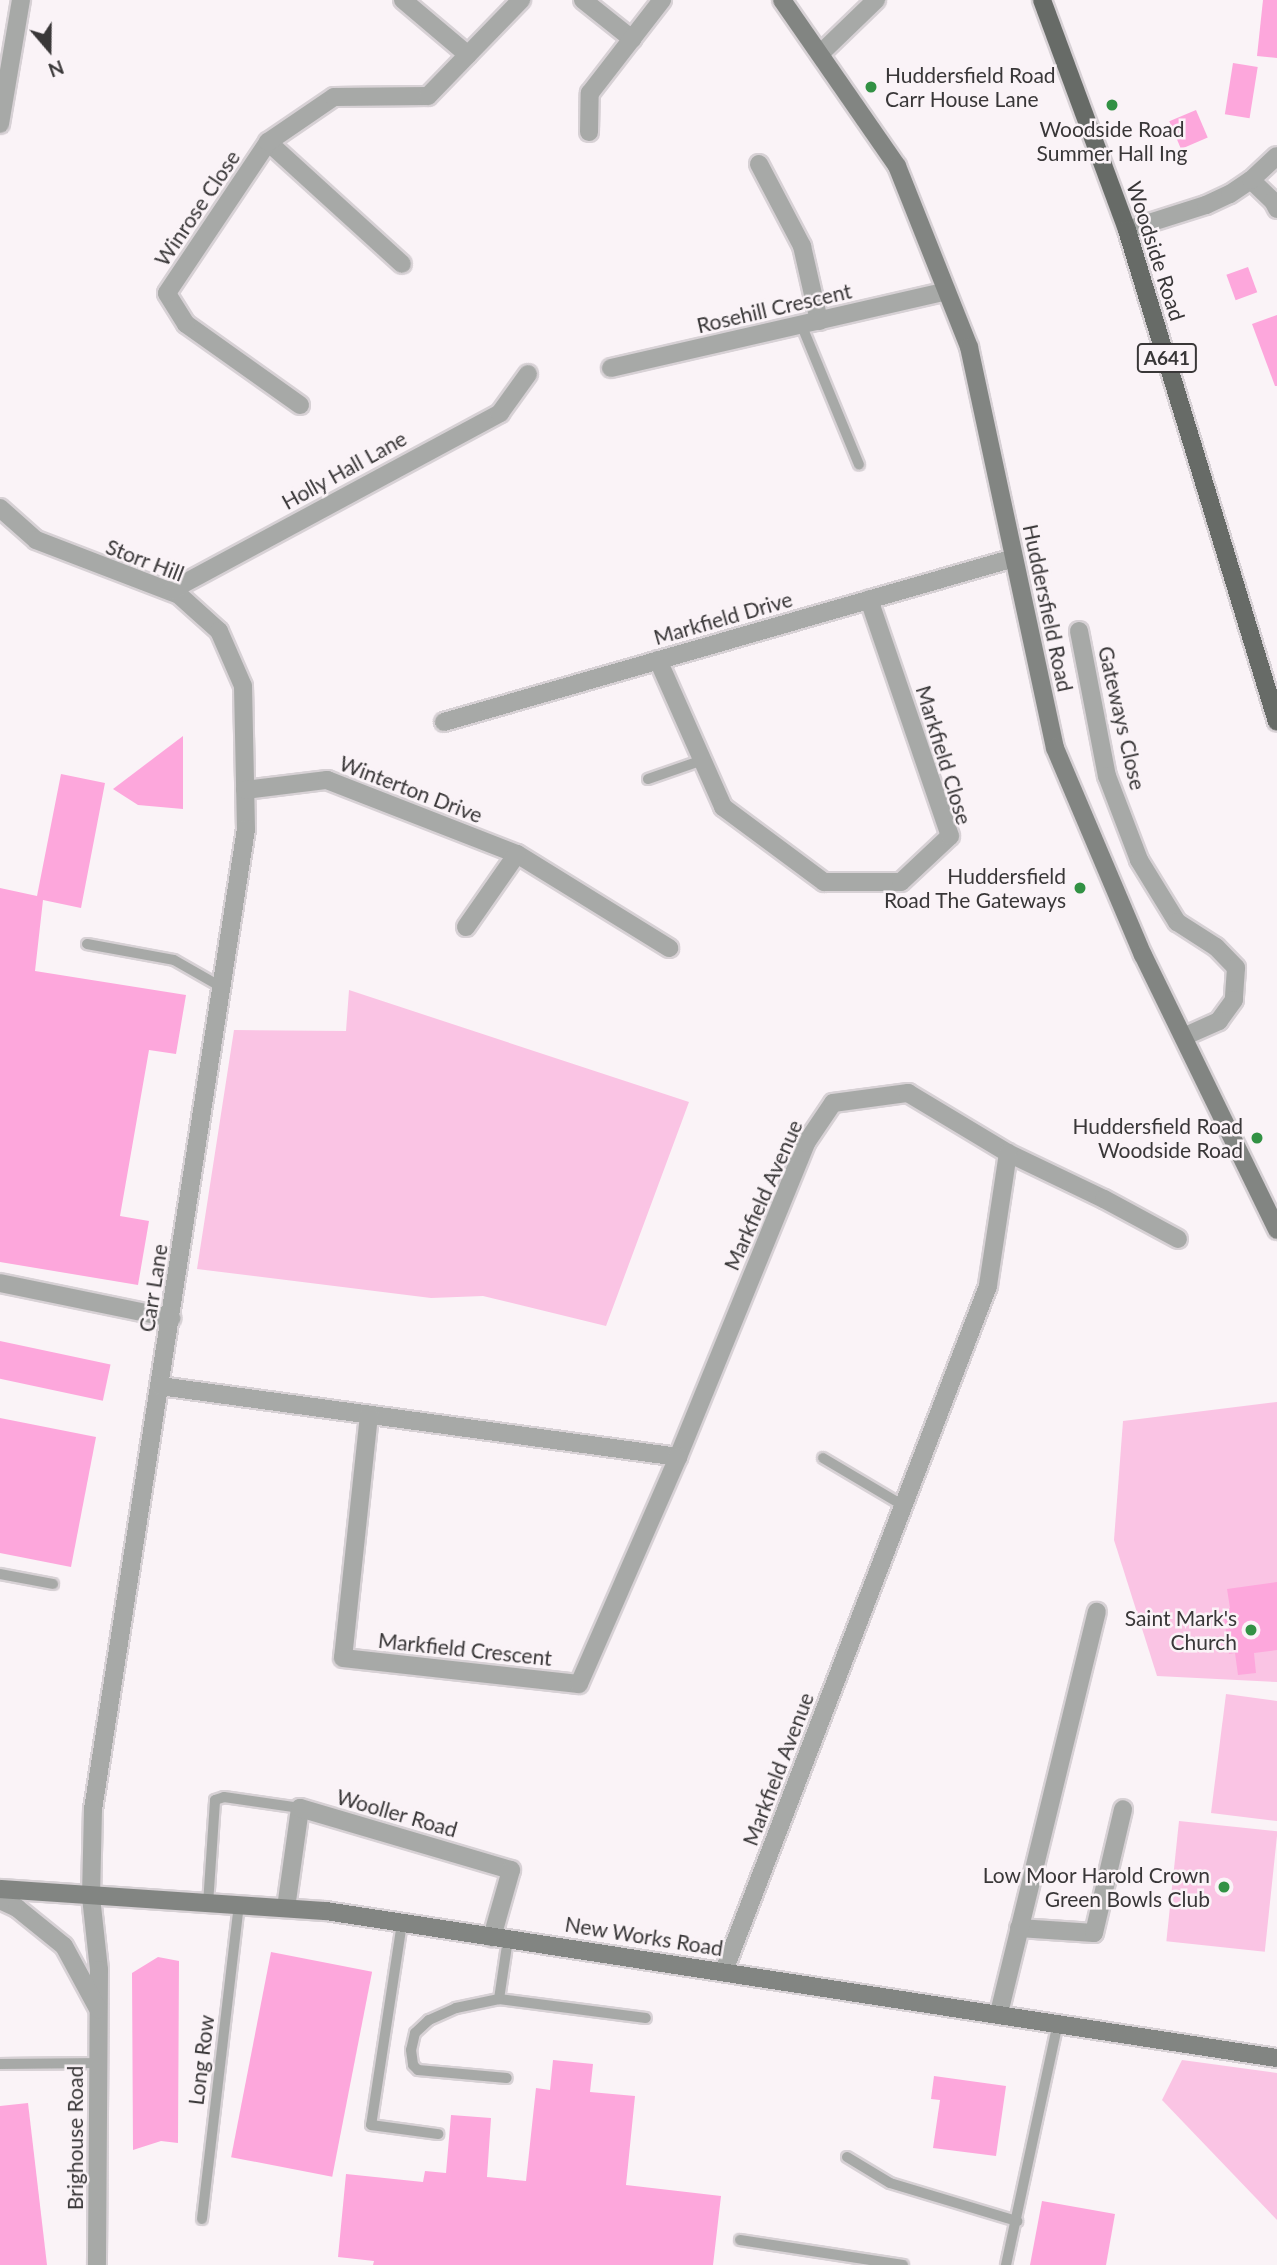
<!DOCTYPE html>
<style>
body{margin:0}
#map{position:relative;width:1277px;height:2265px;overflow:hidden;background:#faf3f7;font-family:Lato,sans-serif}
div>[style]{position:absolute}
.green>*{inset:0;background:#fac4e4;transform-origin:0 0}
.building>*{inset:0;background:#fda7dc;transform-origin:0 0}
.roads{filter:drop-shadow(2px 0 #d7d1d5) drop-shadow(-2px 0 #d7d1d5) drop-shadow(0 2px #d7d1d5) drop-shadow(0 -2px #d7d1d5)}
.lane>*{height:10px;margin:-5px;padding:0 5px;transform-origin:5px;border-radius:5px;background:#a7a9a7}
.street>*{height:18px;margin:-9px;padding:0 9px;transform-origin:9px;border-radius:9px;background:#a7a9a7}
.secondary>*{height:18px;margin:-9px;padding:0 9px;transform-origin:9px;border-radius:9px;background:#828582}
.primary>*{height:18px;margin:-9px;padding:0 9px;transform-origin:9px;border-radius:9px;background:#676b67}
.dots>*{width:19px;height:19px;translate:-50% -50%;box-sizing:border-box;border:4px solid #faf3f7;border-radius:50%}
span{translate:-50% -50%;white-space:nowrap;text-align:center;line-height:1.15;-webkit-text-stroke:5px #faf3f7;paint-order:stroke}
.shield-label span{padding:2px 5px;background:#faf3f7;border:2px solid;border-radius:5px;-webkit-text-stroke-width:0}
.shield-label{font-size:19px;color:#393738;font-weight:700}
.poi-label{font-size:21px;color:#393738}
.left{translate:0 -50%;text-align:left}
.right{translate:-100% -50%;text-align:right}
.street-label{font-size:21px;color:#393738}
.north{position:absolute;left:14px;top:14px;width:70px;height:70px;-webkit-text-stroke:5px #faf3f7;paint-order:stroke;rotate:160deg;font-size:19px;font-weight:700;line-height:28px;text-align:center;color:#393738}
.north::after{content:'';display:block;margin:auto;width:24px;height:32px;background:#393738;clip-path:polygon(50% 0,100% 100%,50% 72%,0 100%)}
</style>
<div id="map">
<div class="green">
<div style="clip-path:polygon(349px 990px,689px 1102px,606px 1326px,483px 1296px,431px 1298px,197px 1269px,234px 1030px,346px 1031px)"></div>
<div style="clip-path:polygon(1277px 1402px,1277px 1682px,1157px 1676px,1114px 1540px,1123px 1421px)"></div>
<div style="clip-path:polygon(1226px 1694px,1277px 1701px,1277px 1821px,1211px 1813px)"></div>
<div style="left:1179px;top:1821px;width:99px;height:121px;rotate:6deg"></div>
<div style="clip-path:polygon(1182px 2060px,1277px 2073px,1277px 2220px,1162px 2100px)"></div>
</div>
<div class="building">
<div style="clip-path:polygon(1263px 0,1277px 0,1277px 58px,1257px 56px)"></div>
<div style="left:1233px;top:63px;width:25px;height:52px;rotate:9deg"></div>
<div style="left:1196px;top:110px;width:30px;height:29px;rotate:67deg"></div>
<div style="left:1248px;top:267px;width:27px;height:23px;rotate:70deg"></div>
<div style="clip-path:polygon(1277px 315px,1277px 386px,1275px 386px,1252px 324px)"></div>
<div style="clip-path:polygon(183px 736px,183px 809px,138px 805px,113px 789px)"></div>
<div style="clip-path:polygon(61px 774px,105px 783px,81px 908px,43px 900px,35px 971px,186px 995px,176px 1054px,149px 1050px,120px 1216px,149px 1221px,138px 1285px,0 1262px,0 888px,37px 896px)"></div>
<div style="left:0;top:1341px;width:113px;height:37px;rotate:12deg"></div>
<div style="clip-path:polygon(0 1418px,96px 1437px,71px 1567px,0 1553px)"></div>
<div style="clip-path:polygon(1277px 1582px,1277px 1650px,1254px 1653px,1256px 1673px,1238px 1675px,1235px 1653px,1229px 1654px,1223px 1609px,1230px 1608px,1227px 1589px)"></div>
<div style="left:271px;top:1952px;width:103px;height:209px;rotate:11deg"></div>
<div style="clip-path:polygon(158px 1957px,179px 1961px,178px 2143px,161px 2141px,133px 2150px,132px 1973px)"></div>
<div style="clip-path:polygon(553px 2060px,593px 2064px,590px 2092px,635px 2096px,626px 2185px,721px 2196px,713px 2265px,373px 2265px,374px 2261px,338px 2257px,346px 2174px,423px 2182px,425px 2171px,446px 2173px,451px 2115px,491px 2118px,487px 2177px,526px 2181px,536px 2088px,550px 2090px)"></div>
<div style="clip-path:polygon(934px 2076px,1006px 2086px,996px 2156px,933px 2148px,940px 2100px,931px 2099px)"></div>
<div style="clip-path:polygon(28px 2103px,47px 2265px,0 2265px,0 2106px)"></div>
<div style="clip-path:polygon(1042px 2201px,1115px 2214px,1106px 2265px,1030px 2265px)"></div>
</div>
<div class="roads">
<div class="lane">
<div style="left:801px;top:324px;width:152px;rotate:67.6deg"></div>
<div style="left:648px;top:779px;width:58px;rotate:-19.1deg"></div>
<div style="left:87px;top:944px;width:88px;rotate:10.4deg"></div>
<div style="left:174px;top:960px;width:56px;rotate:29.7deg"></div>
<div style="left:823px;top:1458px;width:94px;rotate:30.7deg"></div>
<div style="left:0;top:1574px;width:54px;rotate:10.7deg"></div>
<div style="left:208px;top:1904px;width:104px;rotate:-86.1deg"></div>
<div style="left:215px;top:1800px;width:9px;rotate:-18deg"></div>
<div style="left:224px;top:1797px;width:77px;rotate:8.2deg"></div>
<div style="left:402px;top:1923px;width:204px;rotate:98.7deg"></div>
<div style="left:371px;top:2125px;width:68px;rotate:7.7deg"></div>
<div style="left:508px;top:1939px;width:61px;rotate:98.5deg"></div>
<div style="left:499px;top:1999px;width:148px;rotate:7.4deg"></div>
<div style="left:499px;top:1999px;width:44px;rotate:168.2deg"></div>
<div style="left:456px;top:2008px;width:30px;rotate:156deg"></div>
<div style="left:429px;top:2020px;width:19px;rotate:137deg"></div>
<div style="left:415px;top:2033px;width:17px;rotate:103deg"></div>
<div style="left:411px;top:2050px;width:15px;rotate:82deg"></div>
<div style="left:413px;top:2065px;width:7px;rotate:45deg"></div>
<div style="left:418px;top:2070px;width:89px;rotate:5.1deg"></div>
<div style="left:0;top:2064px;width:99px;rotate:-0.6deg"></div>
<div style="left:847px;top:2157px;width:50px;rotate:31.2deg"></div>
<div style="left:890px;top:2183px;width:133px;rotate:16.7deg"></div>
<div style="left:202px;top:2219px;width:315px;rotate:-83.3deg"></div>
<div style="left:740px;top:2240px;width:165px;rotate:8.7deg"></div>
<div style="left:1006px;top:2265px;width:248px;rotate:-77.9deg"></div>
</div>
<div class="street">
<div style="left:403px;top:0;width:85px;rotate:40.2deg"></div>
<div style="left:583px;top:0;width:63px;rotate:38.5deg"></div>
<div style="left:820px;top:54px;width:78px;rotate:-44deg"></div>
<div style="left:0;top:124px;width:126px;rotate:-80.4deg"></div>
<div style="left:589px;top:132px;width:39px;rotate:-89deg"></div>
<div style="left:590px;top:93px;width:118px;rotate:-52.3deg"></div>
<div style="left:268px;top:142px;width:181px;rotate:42.3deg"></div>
<div style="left:759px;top:164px;width:93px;rotate:62.3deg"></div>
<div style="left:802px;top:246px;width:77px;rotate:77.2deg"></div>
<div style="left:1251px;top:180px;width:30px;rotate:44deg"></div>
<div style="left:1273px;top:201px;width:9px;rotate:63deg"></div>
<div style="left:1127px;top:230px;width:83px;rotate:-17.6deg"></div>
<div style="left:1206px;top:205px;width:26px;rotate:-25deg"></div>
<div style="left:1230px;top:194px;width:25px;rotate:-34deg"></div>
<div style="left:1251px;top:180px;width:35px;rotate:-43deg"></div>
<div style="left:611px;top:368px;width:344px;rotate:-12.9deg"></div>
<div style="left:300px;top:405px;width:140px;rotate:-144.6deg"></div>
<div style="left:186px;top:324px;width:36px;rotate:-122deg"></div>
<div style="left:167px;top:293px;width:182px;rotate:-56.2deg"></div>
<div style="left:268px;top:142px;width:80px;rotate:-34.3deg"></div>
<div style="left:334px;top:97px;width:94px;rotate:-0.6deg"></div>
<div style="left:428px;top:96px;width:134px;rotate:-45.9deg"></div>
<div style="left:0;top:508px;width:48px;rotate:41.6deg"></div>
<div style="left:36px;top:540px;width:153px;rotate:21deg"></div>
<div style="left:179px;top:595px;width:54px;rotate:42deg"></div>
<div style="left:219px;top:631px;width:60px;rotate:66.4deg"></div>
<div style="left:243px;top:686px;width:143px;rotate:88.8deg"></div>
<div style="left:246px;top:829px;width:992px;rotate:98.87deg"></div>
<div style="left:93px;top:1809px;width:88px;rotate:91.3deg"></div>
<div style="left:91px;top:1897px;width:73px;rotate:83.7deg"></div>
<div style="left:99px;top:1970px;width:295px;rotate:90.4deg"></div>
<div style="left:170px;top:591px;width:375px;rotate:-28.3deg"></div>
<div style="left:500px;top:413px;width:48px;rotate:-54.3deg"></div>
<div style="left:1079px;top:631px;width:148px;rotate:79.1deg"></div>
<div style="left:1107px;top:776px;width:90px;rotate:69.1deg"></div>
<div style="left:1139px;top:860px;width:73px;rotate:58.5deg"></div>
<div style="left:1177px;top:922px;width:46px;rotate:32.7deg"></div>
<div style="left:1216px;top:947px;width:29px;rotate:46deg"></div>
<div style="left:1236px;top:968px;width:32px;rotate:94deg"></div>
<div style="left:1234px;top:1000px;width:26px;rotate:126deg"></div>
<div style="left:1219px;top:1021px;width:39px;rotate:156deg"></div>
<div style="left:658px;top:660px;width:161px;rotate:66.1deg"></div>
<div style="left:723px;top:807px;width:126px;rotate:36.6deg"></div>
<div style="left:824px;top:882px;width:77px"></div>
<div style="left:901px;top:882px;width:67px;rotate:-43.2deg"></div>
<div style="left:950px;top:836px;width:250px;rotate:-108.9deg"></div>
<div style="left:444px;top:722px;width:593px;rotate:-16.05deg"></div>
<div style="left:245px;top:790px;width:83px;rotate:-7deg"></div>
<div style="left:327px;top:780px;width:204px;rotate:21.3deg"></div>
<div style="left:517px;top:854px;width:179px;rotate:31.7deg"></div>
<div style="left:466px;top:927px;width:89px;rotate:-55.1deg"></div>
<div style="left:1008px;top:1153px;width:106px;rotate:25.6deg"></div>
<div style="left:1104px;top:1199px;width:84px;rotate:28.4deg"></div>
<div style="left:0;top:1283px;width:175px;rotate:11.6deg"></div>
<div style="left:160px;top:1386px;width:523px;rotate:7.8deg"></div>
<div style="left:678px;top:1457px;width:339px;rotate:-67.8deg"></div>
<div style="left:806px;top:1143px;width:48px;rotate:-56deg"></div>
<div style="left:833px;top:1103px;width:76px;rotate:-7.6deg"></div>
<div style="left:908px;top:1093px;width:117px;rotate:31deg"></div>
<div style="left:1008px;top:1153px;width:134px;rotate:98.6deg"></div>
<div style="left:988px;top:1286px;width:734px;rotate:111.08deg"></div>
<div style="left:369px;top:1415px;width:244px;rotate:96.1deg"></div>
<div style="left:343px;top:1658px;width:237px;rotate:6.3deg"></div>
<div style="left:579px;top:1684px;width:248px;rotate:-66.4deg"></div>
<div style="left:0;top:1900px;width:19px;rotate:25deg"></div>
<div style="left:17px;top:1908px;width:60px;rotate:39deg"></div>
<div style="left:64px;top:1946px;width:72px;rotate:61.6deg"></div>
<div style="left:286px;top:1908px;width:101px;rotate:-82deg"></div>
<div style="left:300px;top:1808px;width:220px;rotate:16.4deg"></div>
<div style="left:511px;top:1870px;width:70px;rotate:105.8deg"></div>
<div style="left:1019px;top:1928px;width:75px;rotate:3.8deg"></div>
<div style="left:1094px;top:1933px;width:127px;rotate:-76.8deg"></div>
<div style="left:999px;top:2013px;width:413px;rotate:-76.3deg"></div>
</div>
<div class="secondary">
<div style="left:782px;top:0;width:202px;rotate:55.3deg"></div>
<div style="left:897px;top:166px;width:195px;rotate:68.3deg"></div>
<div style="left:969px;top:347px;width:410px;rotate:77.9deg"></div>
<div style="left:1055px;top:748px;width:225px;rotate:67deg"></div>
<div style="left:1143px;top:955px;width:306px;rotate:64deg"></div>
<div style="left:0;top:1889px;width:327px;rotate:3.9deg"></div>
<div style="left:326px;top:1911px;width:962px;rotate:8.79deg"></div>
</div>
<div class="primary">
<div style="left:1042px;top:0;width:245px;rotate:69.7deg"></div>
<div style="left:1127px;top:230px;width:514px;rotate:73.04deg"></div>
</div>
</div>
<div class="dots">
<div style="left:871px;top:87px;background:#329144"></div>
<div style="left:1112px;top:105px;background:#329144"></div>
<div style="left:1080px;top:888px;background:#329144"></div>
<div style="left:1257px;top:1138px;background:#329144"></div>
<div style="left:1251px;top:1630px;background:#329144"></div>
<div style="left:1224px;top:1887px;background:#329144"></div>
</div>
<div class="shield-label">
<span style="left:1167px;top:358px">A641</span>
</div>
<div class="poi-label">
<span class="left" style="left:885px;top:87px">Huddersfield Road<br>Carr House Lane</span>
<span style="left:1112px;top:141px">Woodside Road<br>Summer Hall Ing</span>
<span class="right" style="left:1066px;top:888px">Huddersfield<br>Road The Gateways</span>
<span class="right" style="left:1243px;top:1138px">Huddersfield Road<br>Woodside Road</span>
<span class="right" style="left:1237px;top:1630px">Saint Mark's<br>Church</span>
<span class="right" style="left:1210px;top:1887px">Low Moor Harold Crown<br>Green Bowls Club</span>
</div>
<div class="street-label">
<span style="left:197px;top:208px;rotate:-56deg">Winrose Close</span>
<span style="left:1156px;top:251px;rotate:72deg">Woodside Road</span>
<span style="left:774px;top:308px;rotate:-13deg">Rosehill Crescent</span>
<span style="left:344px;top:470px;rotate:-29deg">Holly Hall Lane</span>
<span style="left:145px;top:560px;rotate:21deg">Storr Hill</span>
<span style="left:1048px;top:608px;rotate:78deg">Huddersfield Road</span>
<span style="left:723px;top:618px;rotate:-16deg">Markfield Drive</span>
<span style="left:1122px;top:718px;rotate:77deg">Gateways Close</span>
<span style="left:944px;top:755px;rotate:73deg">Markfield Close</span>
<span style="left:411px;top:789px;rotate:21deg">Winterton Drive</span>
<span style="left:763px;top:1195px;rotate:-66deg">Markfield Avenue</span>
<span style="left:153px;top:1288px;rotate:-81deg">Carr Lane</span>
<span style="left:465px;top:1649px;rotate:6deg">Markfield Crescent</span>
<span style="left:778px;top:1769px;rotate:-69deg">Markfield Avenue</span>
<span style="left:397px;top:1813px;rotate:16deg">Wooller Road</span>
<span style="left:644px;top:1936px;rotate:9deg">New Works Road</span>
<span style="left:201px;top:2060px;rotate:-83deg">Long Row</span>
<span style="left:75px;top:2138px;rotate:-90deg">Brighouse Road</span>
</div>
<div class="north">N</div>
</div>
